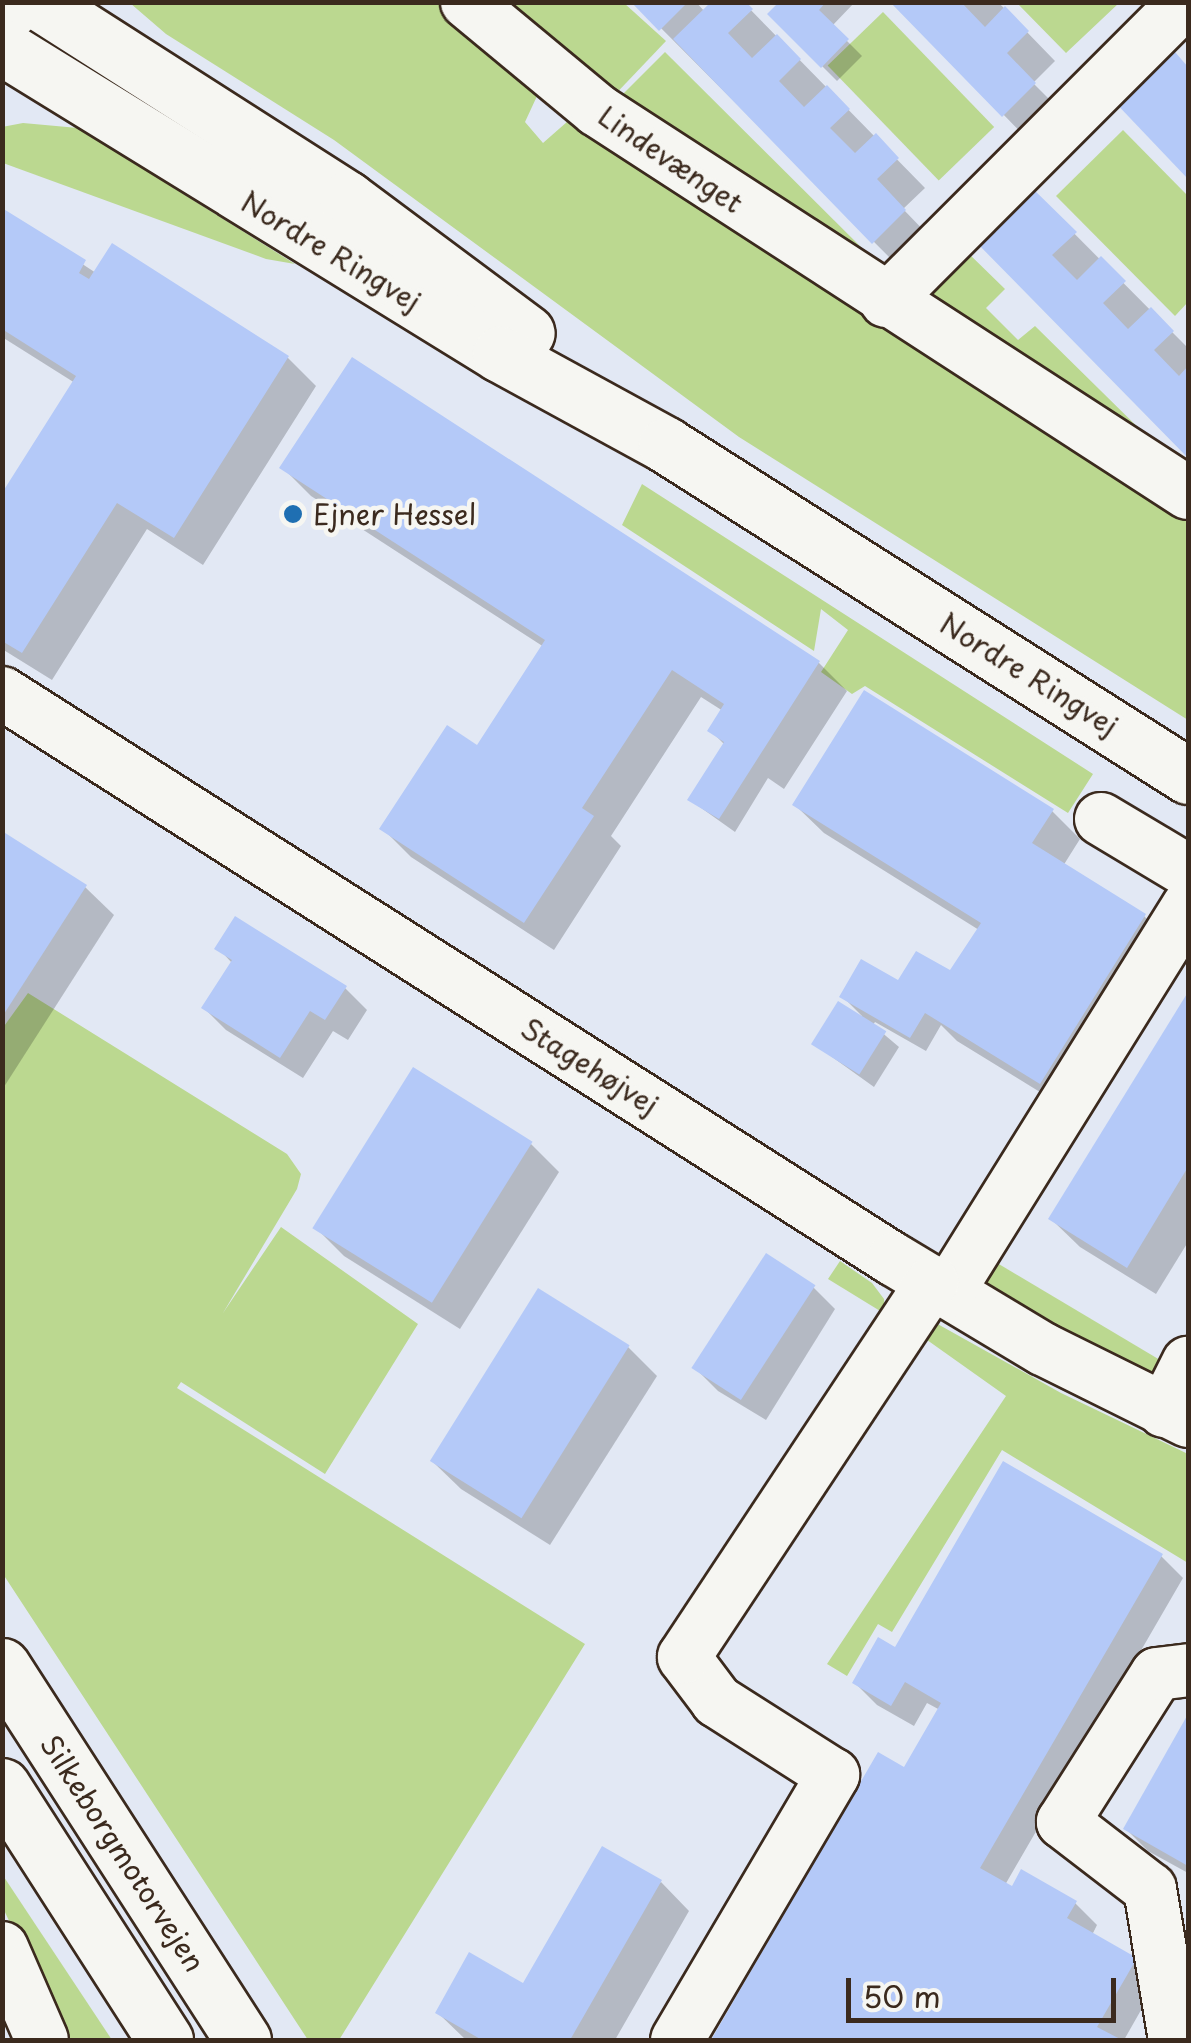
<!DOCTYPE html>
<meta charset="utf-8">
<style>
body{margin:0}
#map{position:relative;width:1191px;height:2043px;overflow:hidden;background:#e2e8f4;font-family:"Playpen Sans",sans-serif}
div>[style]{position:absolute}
.green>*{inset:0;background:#bbd890;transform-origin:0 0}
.shadow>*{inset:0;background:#0003}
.building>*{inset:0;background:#b4c9f8;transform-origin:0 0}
.roads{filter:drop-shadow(2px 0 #3b2a1e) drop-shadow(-2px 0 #3b2a1e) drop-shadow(0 2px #3b2a1e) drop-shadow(0 -2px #3b2a1e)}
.minor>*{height:52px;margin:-26px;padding:0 26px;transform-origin:26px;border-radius:26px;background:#f6f6f2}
.major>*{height:55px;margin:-27.5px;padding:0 27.5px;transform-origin:27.5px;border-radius:27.5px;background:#f6f6f2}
.highway>*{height:55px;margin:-27.5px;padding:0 27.5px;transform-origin:27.5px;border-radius:27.5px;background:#f6f6f2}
.dots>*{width:28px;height:28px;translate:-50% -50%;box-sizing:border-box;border:5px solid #f6f6f2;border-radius:50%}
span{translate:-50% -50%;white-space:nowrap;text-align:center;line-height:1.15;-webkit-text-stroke:9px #f6f6f2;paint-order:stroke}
.street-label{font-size:28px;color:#3b2a1e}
.poi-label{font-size:28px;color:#3b2a1e}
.left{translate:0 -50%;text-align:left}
.frame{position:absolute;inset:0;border:5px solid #3b2a1e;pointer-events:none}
.scale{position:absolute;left:846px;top:1978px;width:270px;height:45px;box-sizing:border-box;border:5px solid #3b2a1e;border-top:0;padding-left:12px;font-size:30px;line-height:35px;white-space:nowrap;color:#3b2a1e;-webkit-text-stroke:8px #f6f6f2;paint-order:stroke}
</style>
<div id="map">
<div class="green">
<div style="clip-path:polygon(130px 3px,444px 3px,544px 81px,525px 122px,543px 143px,576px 114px,1188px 510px,1188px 720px,739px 437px,334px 140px,166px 34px)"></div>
<div style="clip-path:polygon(498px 3px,624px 3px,666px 41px,607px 103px)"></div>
<div style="clip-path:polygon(1017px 3px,1016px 3px,1119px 3px,1066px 53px)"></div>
<div style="left:883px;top:12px;width:160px;height:77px;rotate:46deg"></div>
<div style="clip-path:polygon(665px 52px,884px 270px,616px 101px)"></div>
<div style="clip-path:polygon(23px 123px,78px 128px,295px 264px,266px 259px,3px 163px,2px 127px)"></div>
<div style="clip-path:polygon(1123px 130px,1188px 196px,1188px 302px,1175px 316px,1056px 196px)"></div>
<div style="clip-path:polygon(965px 250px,1005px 289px,986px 308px,1018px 340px,1035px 326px,1165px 454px,930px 307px,923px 289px)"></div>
<div style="clip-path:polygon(642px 484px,1093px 774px,1068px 813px,865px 686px,852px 694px,821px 672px,848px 630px,821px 609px,814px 651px,622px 525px)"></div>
<div style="clip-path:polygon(28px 993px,287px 1154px,301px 1174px,297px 1189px,223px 1313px,281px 1227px,418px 1324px,325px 1474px,181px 1382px,177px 1388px,585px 1644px,339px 2040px,308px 2040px,3px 1574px,2px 1029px)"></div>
<div style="clip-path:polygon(987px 1257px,1160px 1360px,1155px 1375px,979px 1285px)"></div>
<div style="clip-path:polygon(840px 1261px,872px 1283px,884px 1299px,885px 1314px,828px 1279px)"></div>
<div style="clip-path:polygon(934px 1322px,1061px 1393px,1188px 1454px,1188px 1563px,1002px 1450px,892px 1632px,878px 1624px,847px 1676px,827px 1664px,1006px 1396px,913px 1330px)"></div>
<div style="clip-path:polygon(2px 1874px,112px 2040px,65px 2040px,3px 1908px)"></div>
</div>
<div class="shadow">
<div style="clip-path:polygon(635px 2px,696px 2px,705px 12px,743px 2px,925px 188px,903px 209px,933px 240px,902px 270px)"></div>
<div style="clip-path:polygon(782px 2px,855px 2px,832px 26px,862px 56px,837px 81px,770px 14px)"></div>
<div style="clip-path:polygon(894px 2px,998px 2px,1055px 61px,1033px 83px,1063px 113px,1032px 144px)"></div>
<div style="clip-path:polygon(1169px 48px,1188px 70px,1188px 175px,1135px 121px)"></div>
<div style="clip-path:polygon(1028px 187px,1188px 348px,1188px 455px,1005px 267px)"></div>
<div style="clip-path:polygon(2px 211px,96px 273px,288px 358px,316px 386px,203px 565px,147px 529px,52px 680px,2px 649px,2px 497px,75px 383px,2px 337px)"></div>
<div style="clip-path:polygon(282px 467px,819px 663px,847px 691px,784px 789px,768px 778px,735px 832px,690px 800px,725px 745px,710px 730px,723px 711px,701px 697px,611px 836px,621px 846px,554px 950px,411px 857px,382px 828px,478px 748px,544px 647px,311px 496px)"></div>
<div style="clip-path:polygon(795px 805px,1052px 811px,1080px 839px,1063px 866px,1144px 916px,1173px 945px,1069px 1110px,957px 1041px,941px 1025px,926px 1051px,875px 1022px,873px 1025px,899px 1047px,874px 1087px,814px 1044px,862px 1016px,842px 996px,951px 975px,979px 930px,824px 833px)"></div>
<div style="clip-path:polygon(2px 834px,85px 887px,114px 915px,2px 1090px)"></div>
<div style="clip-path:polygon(218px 948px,345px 988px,367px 1010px,348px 1040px,333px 1031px,303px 1078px,226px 1030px,204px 1008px,232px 963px)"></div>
<div style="clip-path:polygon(1188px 996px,1188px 1242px,1156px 1294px,1080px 1247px,1051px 1219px)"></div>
<div style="clip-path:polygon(531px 1144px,559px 1172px,460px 1329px,344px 1256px,316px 1228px)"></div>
<div style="clip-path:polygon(813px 1287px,835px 1309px,766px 1420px,718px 1391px,696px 1369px)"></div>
<div style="clip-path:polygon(628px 1347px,657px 1376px,550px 1545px,461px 1489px,432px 1461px)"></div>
<div style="clip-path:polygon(1161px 1556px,1183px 1578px,1005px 1885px,1075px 1903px,1097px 1925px,1092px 1935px,1135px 1960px,1157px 1982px,1124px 2040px,714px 2040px,879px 1755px,905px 1771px,940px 1710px,927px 1703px,914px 1726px,877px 1705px,855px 1683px,896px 1651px)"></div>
<div style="clip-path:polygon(1188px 1719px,1188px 1873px,1148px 1851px,1126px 1829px)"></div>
<div style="clip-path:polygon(661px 1882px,689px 1911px,615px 2040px,466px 2040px,438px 2013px,524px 1987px)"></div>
</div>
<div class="building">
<div style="clip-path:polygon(631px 2px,688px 2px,659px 31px)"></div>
<div style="clip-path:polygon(711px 2px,746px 2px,753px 9px,728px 33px,752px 58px,777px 34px,801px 59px,779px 81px,804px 107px,827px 85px,850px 109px,830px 128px,855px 153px,876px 133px,899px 158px,877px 179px,906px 210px,872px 244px,673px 39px)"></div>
<div style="clip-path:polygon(779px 2px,826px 2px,819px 10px,849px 39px,821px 68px,767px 14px)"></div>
<div style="clip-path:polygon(890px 2px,961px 2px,985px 27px,1005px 6px,1029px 31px,1007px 53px,1036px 83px,1002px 117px)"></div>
<div style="clip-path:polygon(1169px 45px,1188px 67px,1188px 179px,1110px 97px)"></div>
<div style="clip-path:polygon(1027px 183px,1077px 232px,1052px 255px,1077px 280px,1101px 256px,1126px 281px,1103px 303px,1128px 329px,1151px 307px,1174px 331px,1154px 350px,1179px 376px,1188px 366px,1188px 458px,974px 240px)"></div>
<div style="clip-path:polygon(2px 208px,86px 260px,79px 273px,89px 279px,112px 243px,289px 356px,174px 538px,117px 503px,22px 653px,2px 641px,2px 493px,76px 376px,2px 329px)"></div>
<div style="clip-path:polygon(352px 357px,820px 661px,719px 819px,687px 800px,724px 742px,707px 731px,724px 704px,672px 670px,582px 808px,594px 816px,524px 923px,379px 829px,447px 725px,477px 745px,545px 640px,279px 468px)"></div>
<div style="clip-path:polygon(864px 690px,1054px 809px,1032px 843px,1146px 914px,1040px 1084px,925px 1013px,910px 1038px,839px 997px,861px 959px,898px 980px,916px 951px,950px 970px,981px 923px,792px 805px)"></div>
<div style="clip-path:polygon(2px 831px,87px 885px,2px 1017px)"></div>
<div style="clip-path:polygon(235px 916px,347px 986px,325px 1020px,310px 1011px,280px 1058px,201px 1008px,232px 960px,214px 949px)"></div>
<div style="clip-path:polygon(1188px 992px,1188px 1167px,1127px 1268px,1048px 1219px)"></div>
<div style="left:838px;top:1001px;width:57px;height:51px;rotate:32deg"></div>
<div style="left:413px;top:1067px;width:141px;height:190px;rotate:32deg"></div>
<div style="left:766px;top:1253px;width:59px;height:137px;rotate:33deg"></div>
<div style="left:538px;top:1288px;width:108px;height:204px;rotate:32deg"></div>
<div style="clip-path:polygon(1003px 1461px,1163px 1554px,980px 1868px,1012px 1886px,1021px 1869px,1077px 1901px,1067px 1918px,1137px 1958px,1097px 2027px,1122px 2040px,711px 2040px,878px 1752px,904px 1767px,941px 1703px,905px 1682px,891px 1706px,852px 1683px,878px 1637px,895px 1647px)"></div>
<div style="clip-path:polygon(1188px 1714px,1188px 1866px,1123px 1829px)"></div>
<div style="clip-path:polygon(602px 1846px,662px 1880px,570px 2040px,482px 2040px,435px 2013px,469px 1952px,523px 1983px)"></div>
</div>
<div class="roads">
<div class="minor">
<div style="left:467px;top:2px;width:169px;rotate:39.7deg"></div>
<div style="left:597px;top:110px;width:704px;rotate:32.95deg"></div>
<div style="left:2px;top:21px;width:28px;rotate:-44deg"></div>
<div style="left:886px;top:301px;width:423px;rotate:-45deg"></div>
<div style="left:2px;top:693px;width:1056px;rotate:32.43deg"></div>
<div style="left:893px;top:1259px;width:175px;rotate:31deg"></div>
<div style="left:1043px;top:1349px;width:162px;rotate:26.4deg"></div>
<div style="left:1101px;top:819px;width:101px;rotate:30.9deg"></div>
<div style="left:948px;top:1292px;width:455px;rotate:-58.1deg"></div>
<div style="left:1164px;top:1411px;width:54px;rotate:-63.4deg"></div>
<div style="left:2px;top:1948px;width:100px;rotate:66.5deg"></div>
<div style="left:677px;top:2040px;width:308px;rotate:-59.5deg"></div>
<div style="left:833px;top:1775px;width:138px;rotate:-147.5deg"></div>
<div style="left:717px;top:1701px;width:55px;rotate:-126.9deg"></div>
<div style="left:684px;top:1657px;width:450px;rotate:-56.5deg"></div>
<div style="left:1175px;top:2040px;width:153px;rotate:-99.4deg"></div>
<div style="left:1150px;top:1889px;width:110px;rotate:-142.4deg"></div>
<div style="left:1063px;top:1822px;width:175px;rotate:-57.6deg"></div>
<div style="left:1157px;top:1674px;width:31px;rotate:-7deg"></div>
</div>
<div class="major">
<div style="left:39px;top:2px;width:366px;rotate:32.6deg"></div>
<div style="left:347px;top:199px;width:224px;rotate:36.7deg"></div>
<div style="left:2px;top:47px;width:585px;rotate:31.65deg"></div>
<div style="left:500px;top:354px;width:189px;rotate:28.7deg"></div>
<div style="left:666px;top:445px;width:618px;rotate:32.38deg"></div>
</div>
<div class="highway">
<div style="left:2px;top:1666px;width:445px;rotate:57.2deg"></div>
<div style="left:2px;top:1786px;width:302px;rotate:57.3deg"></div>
</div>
</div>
<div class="dots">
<div style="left:293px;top:514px;background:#1f6fb2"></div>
</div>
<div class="street-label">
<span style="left:671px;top:159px;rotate:34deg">Lindevænget</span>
<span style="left:331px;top:251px;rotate:31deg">Nordre Ringvej</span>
<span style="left:1029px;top:674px;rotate:32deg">Nordre Ringvej</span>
<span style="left:590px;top:1066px;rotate:32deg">Stagehøjvej</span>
<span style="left:123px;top:1853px;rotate:57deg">Silkeborgmotorvejen</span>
</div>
<div class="poi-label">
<span class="left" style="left:313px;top:514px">Ejner Hessel</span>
</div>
<div class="frame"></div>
<div class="scale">50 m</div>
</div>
